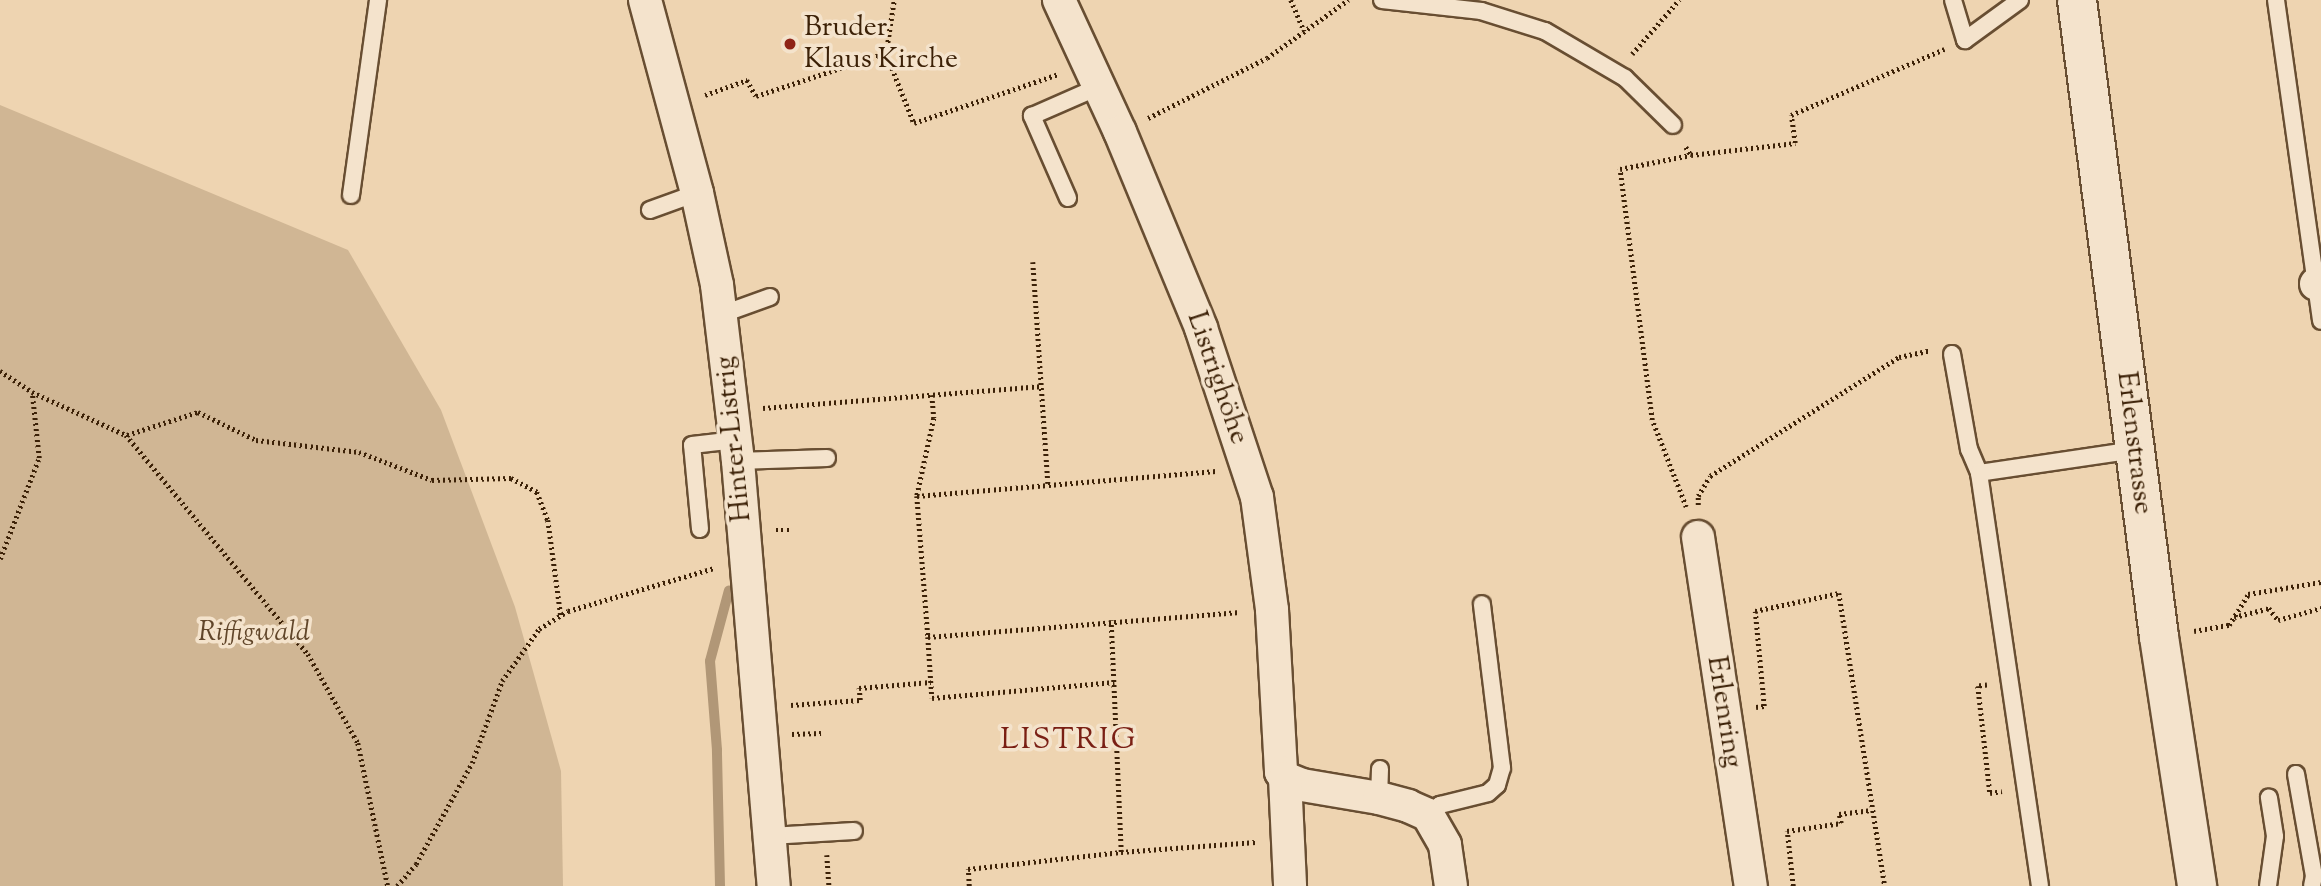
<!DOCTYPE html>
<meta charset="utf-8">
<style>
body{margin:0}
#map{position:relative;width:2321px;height:886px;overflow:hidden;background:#eed4b1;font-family:"Sorts Mill Goudy",serif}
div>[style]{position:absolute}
.green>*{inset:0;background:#d0b694}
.stream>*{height:10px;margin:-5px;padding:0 5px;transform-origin:5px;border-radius:5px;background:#b19777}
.path>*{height:4.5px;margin-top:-2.25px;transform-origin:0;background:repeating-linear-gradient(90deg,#3c2107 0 2px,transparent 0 5.5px)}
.roads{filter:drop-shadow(2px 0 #684e32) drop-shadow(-2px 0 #684e32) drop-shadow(0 2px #684e32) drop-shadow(0 -2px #684e32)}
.lane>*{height:16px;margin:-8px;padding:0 8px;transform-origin:8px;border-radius:8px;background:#f4e3cc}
.street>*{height:32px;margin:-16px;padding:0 16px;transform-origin:16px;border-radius:16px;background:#f4e3cc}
.secondary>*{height:38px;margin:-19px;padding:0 19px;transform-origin:19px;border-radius:19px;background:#f4e3cc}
.dots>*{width:19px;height:19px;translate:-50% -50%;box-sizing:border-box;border:4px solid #f4e3cc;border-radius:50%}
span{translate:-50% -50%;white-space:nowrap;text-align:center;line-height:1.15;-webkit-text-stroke:7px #f4e3cc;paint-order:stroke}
.poi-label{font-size:28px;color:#3c2107}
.left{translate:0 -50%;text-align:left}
.street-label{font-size:28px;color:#3c2107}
.park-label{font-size:28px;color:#61462a;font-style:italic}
.neighbourhood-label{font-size:30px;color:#7a1f14;letter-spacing:2px}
</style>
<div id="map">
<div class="green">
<div style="clip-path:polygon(0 105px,348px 250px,441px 410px,515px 607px,561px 771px,563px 886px,0 886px)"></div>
</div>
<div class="stream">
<div style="left:720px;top:886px;width:136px;rotate:-91.3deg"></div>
<div style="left:717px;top:750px;width:89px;rotate:-94.5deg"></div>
<div style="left:710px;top:661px;width:73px;rotate:-75deg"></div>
</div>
<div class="path">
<div style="left:1291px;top:0;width:34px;rotate:67deg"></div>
<div style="left:886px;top:53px;width:54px;rotate:-81.4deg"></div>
<div style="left:1632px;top:54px;width:72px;rotate:-49deg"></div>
<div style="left:705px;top:95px;width:45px;rotate:-19.7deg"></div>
<div style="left:747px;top:80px;width:18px;rotate:61deg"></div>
<div style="left:756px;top:96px;width:137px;rotate:-18.3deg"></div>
<div style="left:886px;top:53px;width:75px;rotate:68.2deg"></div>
<div style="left:914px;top:123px;width:153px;rotate:-18.7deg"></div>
<div style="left:1148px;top:118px;width:133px;rotate:-26.8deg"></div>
<div style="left:1267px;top:58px;width:100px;rotate:-35.6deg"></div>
<div style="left:1686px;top:147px;width:9px;rotate:58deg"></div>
<div style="left:1691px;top:155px;width:105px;rotate:-6.6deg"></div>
<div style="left:1795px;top:143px;width:28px;rotate:-98deg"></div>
<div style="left:1791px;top:115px;width:167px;rotate:-23.3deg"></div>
<div style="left:1033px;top:262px;width:222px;rotate:86.1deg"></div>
<div style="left:0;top:371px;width:38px;rotate:33deg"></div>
<div style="left:32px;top:392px;width:103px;rotate:24.6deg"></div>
<div style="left:126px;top:435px;width:285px;rotate:50.3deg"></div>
<div style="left:308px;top:654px;width:102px;rotate:60.7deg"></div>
<div style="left:358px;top:743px;width:146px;rotate:78.2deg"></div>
<div style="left:932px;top:395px;width:23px;rotate:85deg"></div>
<div style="left:934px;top:418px;width:80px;rotate:102.3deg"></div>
<div style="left:917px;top:496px;width:141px;rotate:85.5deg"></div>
<div style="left:928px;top:637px;width:313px;rotate:-4.6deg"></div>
<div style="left:763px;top:408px;width:278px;rotate:-4.5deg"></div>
<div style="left:127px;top:435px;width:75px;rotate:-17.9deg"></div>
<div style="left:198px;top:412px;width:64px;rotate:25.8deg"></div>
<div style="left:256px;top:440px;width:104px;rotate:6.6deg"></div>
<div style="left:359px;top:452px;width:78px;rotate:21deg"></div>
<div style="left:432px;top:480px;width:79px;rotate:-1.5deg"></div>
<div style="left:511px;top:478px;width:30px;rotate:28deg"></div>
<div style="left:537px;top:492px;width:30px;rotate:69deg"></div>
<div style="left:548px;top:520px;width:97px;rotate:82.3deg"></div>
<div style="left:917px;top:496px;width:300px;rotate:-4.8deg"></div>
<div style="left:1698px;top:505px;width:9px;rotate:-90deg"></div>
<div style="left:1698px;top:496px;width:23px;rotate:-59deg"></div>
<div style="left:1710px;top:476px;width:223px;rotate:-32.2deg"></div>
<div style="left:1899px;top:357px;width:30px;rotate:-12deg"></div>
<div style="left:1686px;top:507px;width:93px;rotate:-111.3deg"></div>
<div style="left:1652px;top:420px;width:253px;rotate:-97.3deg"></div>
<div style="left:1620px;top:169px;width:72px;rotate:-11.2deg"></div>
<div style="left:776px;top:530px;width:13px"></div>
<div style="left:0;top:559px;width:108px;rotate:-68.9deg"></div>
<div style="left:39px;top:458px;width:65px;rotate:-96.1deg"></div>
<div style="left:2234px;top:617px;width:36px;rotate:-14deg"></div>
<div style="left:2269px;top:608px;width:15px;rotate:53deg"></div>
<div style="left:2278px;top:620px;width:45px;rotate:-15.6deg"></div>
<div style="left:2194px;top:631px;width:36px;rotate:-10deg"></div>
<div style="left:2229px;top:625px;width:36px;rotate:-58deg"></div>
<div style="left:2248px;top:594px;width:74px;rotate:-9.3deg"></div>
<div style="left:928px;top:637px;width:61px;rotate:86.2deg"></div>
<div style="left:932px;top:698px;width:183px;rotate:-5deg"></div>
<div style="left:1987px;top:685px;width:9px;rotate:174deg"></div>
<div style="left:1978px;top:686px;width:108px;rotate:83.6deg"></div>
<div style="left:1990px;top:793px;width:12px;rotate:-9deg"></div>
<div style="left:791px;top:705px;width:69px;rotate:-4.1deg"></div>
<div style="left:860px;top:700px;width:12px;rotate:-95deg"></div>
<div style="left:859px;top:688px;width:72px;rotate:-4.8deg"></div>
<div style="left:1756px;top:707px;width:8px;rotate:-7deg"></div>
<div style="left:1764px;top:706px;width:95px;rotate:-95.4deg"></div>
<div style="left:1755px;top:611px;width:86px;rotate:-12.1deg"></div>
<div style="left:1839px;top:593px;width:297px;rotate:81.1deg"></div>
<div style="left:792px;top:734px;width:29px;rotate:-2deg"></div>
<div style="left:1121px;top:852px;width:135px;rotate:-4.2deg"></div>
<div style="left:827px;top:855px;width:31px;rotate:86deg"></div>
<div style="left:397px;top:886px;width:29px;rotate:-49deg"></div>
<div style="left:416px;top:864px;width:115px;rotate:-61deg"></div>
<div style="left:472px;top:763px;width:87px;rotate:-69.9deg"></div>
<div style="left:502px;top:681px;width:64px;rotate:-54.6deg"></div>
<div style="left:539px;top:629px;width:34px;rotate:-32deg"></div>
<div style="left:568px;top:611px;width:152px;rotate:-16.4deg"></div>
<div style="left:969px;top:886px;width:17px;rotate:-93deg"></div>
<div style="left:968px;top:869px;width:154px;rotate:-6.3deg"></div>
<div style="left:1121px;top:852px;width:232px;rotate:-92.5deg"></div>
<div style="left:1793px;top:886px;width:55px;rotate:-96.2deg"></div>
<div style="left:1787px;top:831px;width:55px;rotate:-8.4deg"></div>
<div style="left:1841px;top:823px;width:9px;rotate:-103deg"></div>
<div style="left:1839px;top:814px;width:33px;rotate:-7deg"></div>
</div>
<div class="roads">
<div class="lane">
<div style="left:1382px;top:0;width:100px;rotate:6.3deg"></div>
<div style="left:1481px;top:11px;width:67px;rotate:17.4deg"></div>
<div style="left:1545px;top:31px;width:93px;rotate:30.4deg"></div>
<div style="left:1625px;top:78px;width:67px;rotate:44.4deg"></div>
<div style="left:1953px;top:0;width:42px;rotate:73.3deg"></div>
<div style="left:1965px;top:40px;width:68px;rotate:-36deg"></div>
<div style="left:2276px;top:0;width:324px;rotate:82deg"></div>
<div style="left:351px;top:195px;width:197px;rotate:-82.1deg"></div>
<div style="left:1068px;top:198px;width:90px;rotate:-113.7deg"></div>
<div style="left:1032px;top:116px;width:72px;rotate:-23.7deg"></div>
<div style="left:650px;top:210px;width:50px;rotate:-19.9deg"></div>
<div style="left:720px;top:315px;width:53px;rotate:-19.8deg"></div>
<div style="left:1952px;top:354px;width:97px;rotate:79.9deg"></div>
<div style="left:1969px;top:449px;width:26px;rotate:67deg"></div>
<div style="left:1979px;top:473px;width:417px;rotate:81.6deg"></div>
<div style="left:738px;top:461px;width:89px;rotate:-1.9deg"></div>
<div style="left:1979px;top:473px;width:158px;rotate:-8.4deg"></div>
<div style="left:700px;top:529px;width:84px;rotate:-95.4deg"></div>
<div style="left:692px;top:445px;width:44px;rotate:-6.5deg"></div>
<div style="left:2296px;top:774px;width:104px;rotate:80deg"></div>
<div style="left:2314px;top:876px;width:10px;rotate:101deg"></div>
<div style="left:1379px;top:798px;width:29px;rotate:-88deg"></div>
<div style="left:1428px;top:815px;width:16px;rotate:-40deg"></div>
<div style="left:1440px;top:805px;width:49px;rotate:-14deg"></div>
<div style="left:1488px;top:793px;width:12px;rotate:-42deg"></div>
<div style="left:1497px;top:785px;width:18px;rotate:-74deg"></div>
<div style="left:1502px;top:768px;width:165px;rotate:-97deg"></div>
<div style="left:770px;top:836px;width:84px;rotate:-3.4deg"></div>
<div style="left:2268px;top:886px;width:50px;rotate:-82deg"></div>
<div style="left:2275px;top:836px;width:39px;rotate:-99deg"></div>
</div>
<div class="street">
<div style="left:645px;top:0;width:200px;rotate:74.9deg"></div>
<div style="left:697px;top:193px;width:94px;rotate:77.7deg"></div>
<div style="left:717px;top:285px;width:177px;rotate:83.2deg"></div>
<div style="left:738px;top:461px;width:427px;rotate:85.2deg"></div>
<div style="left:1059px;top:0;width:145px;rotate:65.2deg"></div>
<div style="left:1120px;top:132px;width:212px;rotate:67.5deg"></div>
<div style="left:1201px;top:328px;width:178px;rotate:71.7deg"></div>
<div style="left:1257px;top:497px;width:114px;rotate:82.4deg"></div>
<div style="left:1272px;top:610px;width:162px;rotate:86.8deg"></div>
<div style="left:1281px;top:772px;width:7px;rotate:56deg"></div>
<div style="left:1285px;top:778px;width:18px;rotate:22deg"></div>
<div style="left:1302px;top:785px;width:78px;rotate:9.6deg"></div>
<div style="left:1379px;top:798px;width:30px;rotate:15deg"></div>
<div style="left:1408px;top:806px;width:22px;rotate:24deg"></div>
<div style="left:1428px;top:815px;width:34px;rotate:60deg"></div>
<div style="left:1445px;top:845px;width:41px;rotate:81.7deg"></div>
<div style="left:2316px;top:284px;width:5px;rotate:-11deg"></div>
<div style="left:1698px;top:537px;width:353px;rotate:81.4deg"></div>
<div style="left:1285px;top:778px;width:108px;rotate:87.3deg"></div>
</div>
<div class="secondary">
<div style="left:2077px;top:0;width:642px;rotate:82.66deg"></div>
<div style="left:2159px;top:637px;width:252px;rotate:81.3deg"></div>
</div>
</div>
<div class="dots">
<div style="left:790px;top:44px;background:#8f2418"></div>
</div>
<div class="poi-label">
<span class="left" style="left:804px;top:44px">Bruder<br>Klaus Kirche</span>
</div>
<div class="street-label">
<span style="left:1217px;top:378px;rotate:71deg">Listrighöhe</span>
<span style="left:734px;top:439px;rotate:-96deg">Hinter-Listrig</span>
<span style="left:2134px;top:443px;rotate:83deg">Erlenstrasse</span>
<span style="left:1724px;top:712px;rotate:81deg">Erlenring</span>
</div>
<div class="park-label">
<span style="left:254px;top:633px">Riffigwald</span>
</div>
<div class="neighbourhood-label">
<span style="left:1069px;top:741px">LISTRIG</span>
</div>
</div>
